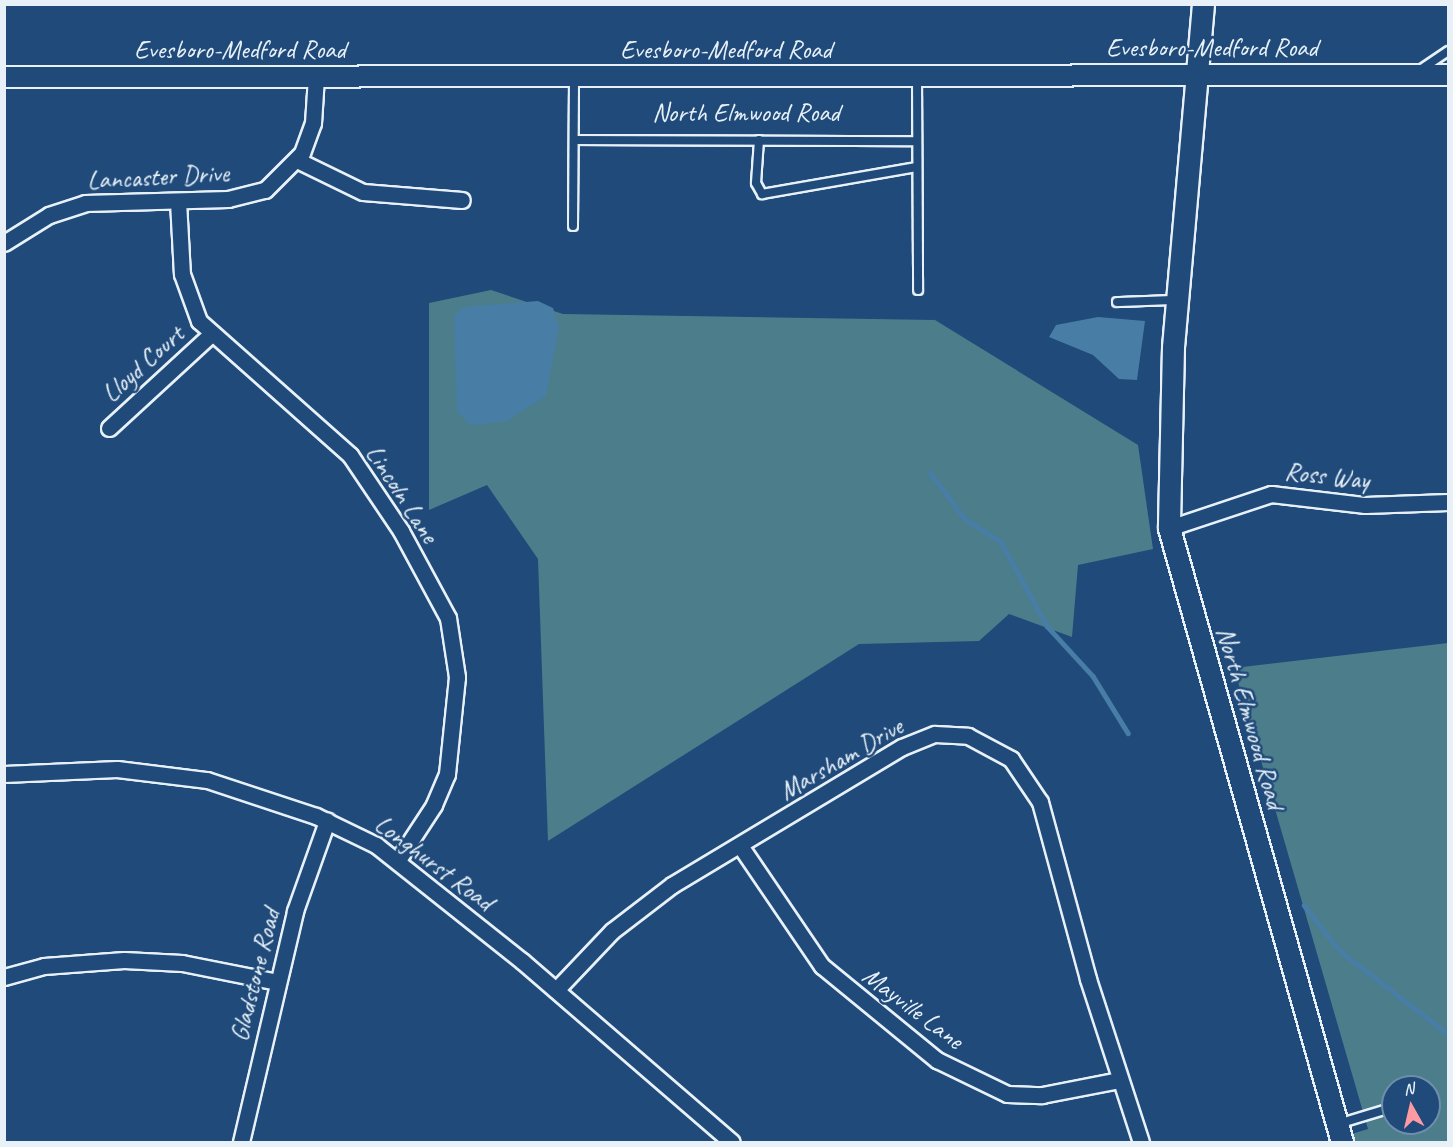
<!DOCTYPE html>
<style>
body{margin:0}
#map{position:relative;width:1453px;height:1147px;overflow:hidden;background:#1f4a7a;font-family:Caveat,sans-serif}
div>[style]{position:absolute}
.green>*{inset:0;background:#4b7e8a}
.water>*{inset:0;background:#487da6}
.stream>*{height:4.5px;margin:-2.25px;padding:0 2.25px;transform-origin:2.25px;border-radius:2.25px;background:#487da6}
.roads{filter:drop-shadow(2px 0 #e8f1f8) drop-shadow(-2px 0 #e8f1f8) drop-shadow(0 2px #e8f1f8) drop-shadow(0 -2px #e8f1f8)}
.service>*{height:8px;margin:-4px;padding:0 4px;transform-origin:4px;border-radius:4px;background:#1f4a7a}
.minor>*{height:15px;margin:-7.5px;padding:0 7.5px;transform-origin:7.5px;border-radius:7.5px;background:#1f4a7a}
.tertiary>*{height:20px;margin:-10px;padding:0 10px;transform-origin:10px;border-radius:10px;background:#1f4a7a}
.secondary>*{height:21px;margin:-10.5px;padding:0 10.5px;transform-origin:10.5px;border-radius:10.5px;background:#1f4a7a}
span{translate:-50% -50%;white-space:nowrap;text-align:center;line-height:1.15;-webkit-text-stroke:5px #1f4a7a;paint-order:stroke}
.street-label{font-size:26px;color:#e8f1f8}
.frame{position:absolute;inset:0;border:6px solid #e8f1f8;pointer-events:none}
.north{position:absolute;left:1381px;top:1075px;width:60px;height:60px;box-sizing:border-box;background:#1f4a7a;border:2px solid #6f8dac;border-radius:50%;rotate:352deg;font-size:16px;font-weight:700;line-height:24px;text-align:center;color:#e8f1f8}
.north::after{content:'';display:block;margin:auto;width:21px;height:27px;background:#ff9aa2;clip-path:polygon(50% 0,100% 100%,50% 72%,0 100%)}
</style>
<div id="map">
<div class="green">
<div style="clip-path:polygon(491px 290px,563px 314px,935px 320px,1138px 445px,1153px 549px,1078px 565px,1072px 637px,1009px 614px,979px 641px,859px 644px,548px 841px,538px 559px,487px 485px,429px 510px,429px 303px)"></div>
<div style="clip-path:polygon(evenodd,1448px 643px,1448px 1142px,1347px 1142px,1345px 1136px,1368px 1129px,1234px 668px,1448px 643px,1393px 1087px,1429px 1087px,1429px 1123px,1393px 1123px,1393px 1087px)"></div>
</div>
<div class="water">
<div style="clip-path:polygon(538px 301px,553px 308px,559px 327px,546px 396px,507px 421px,470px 425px,457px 411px,454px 316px,463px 307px)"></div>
<div style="clip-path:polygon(1098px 317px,1145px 321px,1137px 380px,1119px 379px,1093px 355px,1049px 337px,1056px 325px)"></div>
</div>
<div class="stream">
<div style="left:930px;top:472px;width:59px;rotate:53.3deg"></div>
<div style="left:965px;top:519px;width:43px;rotate:32.6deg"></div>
<div style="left:1001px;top:542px;width:96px;rotate:61.3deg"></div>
<div style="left:1047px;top:626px;width:68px;rotate:47.4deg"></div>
<div style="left:1093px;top:676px;width:67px;rotate:58.4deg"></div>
<div style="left:1304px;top:905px;width:57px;rotate:52.1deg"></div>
<div style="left:1339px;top:950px;width:138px;rotate:37.6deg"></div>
</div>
<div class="roads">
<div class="service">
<div style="left:1420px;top:70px;width:34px;rotate:-34deg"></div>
<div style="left:917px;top:78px;width:212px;rotate:89.7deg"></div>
<div style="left:574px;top:140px;width:343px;rotate:0.2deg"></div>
<div style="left:759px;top:140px;width:43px;rotate:94deg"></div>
<div style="left:756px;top:183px;width:13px;rotate:61deg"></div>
<div style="left:762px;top:194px;width:157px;rotate:-9.9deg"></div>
<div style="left:573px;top:226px;width:148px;rotate:-89.6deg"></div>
<div style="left:1117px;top:302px;width:58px;rotate:-2deg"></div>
<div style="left:1338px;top:1124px;width:55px;rotate:-16.8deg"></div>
</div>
<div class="minor">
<div style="left:297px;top:160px;width:73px;rotate:25.9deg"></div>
<div style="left:363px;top:192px;width:99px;rotate:4.6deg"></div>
<div style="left:178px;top:201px;width:73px;rotate:86.9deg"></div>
<div style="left:182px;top:274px;width:50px;rotate:70.1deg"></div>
<div style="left:199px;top:321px;width:202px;rotate:41.6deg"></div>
<div style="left:350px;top:455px;width:92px;rotate:56.1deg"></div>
<div style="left:401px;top:531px;width:99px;rotate:61.6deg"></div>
<div style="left:448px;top:618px;width:60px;rotate:81.3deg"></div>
<div style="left:457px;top:677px;width:98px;rotate:95.9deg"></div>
<div style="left:447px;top:774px;width:34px;rotate:113deg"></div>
<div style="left:434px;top:805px;width:66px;rotate:123.2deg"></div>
<div style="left:4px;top:243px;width:53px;rotate:-31.9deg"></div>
<div style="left:49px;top:215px;width:38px;rotate:-18deg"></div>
<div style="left:85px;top:203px;width:143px;rotate:-1.6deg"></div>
<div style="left:228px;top:199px;width:38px;rotate:-14deg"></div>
<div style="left:265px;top:190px;width:52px;rotate:-45deg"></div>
<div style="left:302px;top:153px;width:32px;rotate:-70deg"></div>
<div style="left:313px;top:123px;width:46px;rotate:-86.3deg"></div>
<div style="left:109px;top:428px;width:137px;rotate:-42.6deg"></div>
<div style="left:1169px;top:528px;width:108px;rotate:-18.4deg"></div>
<div style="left:1271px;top:494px;width:95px;rotate:6.7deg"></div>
<div style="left:1365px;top:505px;width:83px;rotate:-2.1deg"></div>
<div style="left:4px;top:774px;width:113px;rotate:-2.5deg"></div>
<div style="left:117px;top:769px;width:91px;rotate:7deg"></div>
<div style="left:207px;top:780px;width:115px;rotate:18.3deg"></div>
<div style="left:316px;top:816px;width:67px;rotate:25.8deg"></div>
<div style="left:376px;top:845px;width:186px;rotate:38.5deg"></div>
<div style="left:522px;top:961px;width:277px;rotate:40.8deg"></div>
<div style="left:741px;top:847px;width:144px;rotate:55.8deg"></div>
<div style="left:822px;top:966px;width:149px;rotate:39.3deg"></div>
<div style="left:937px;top:1060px;width:78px;rotate:25.9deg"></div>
<div style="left:1007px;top:1094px;width:35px;rotate:2deg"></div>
<div style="left:1042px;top:1095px;width:78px;rotate:-11deg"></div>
<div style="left:4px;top:977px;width:41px;rotate:-15.4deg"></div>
<div style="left:44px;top:966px;width:80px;rotate:-4.3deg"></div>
<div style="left:124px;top:960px;width:58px;rotate:3deg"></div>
<div style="left:182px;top:963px;width:98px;rotate:11.2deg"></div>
<div style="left:556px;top:990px;width:81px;rotate:-46.5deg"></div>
<div style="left:612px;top:931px;width:76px;rotate:-37.5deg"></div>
<div style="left:672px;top:885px;width:268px;rotate:-31deg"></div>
<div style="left:902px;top:747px;width:35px;rotate:-22deg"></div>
<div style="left:935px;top:734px;width:33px;rotate:3deg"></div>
<div style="left:968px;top:736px;width:49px;rotate:28.1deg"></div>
<div style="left:1011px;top:759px;width:52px;rotate:56deg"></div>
<div style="left:1040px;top:802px;width:183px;rotate:74.8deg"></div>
<div style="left:1088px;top:979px;width:171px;rotate:72deg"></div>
<div style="left:241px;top:1142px;width:237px;rotate:-76.8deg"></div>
<div style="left:295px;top:911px;width:96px;rotate:-70.4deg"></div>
</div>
<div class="tertiary">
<div style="left:4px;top:77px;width:1444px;rotate:-0.08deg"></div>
</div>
<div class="secondary">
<div style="left:1203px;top:4px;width:344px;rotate:95deg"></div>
<div style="left:1173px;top:347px;width:181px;rotate:91.3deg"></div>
<div style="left:1169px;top:528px;width:638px;rotate:74.26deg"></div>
</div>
</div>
<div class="street-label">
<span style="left:1212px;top:48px">Evesboro-Medford Road</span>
<span style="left:240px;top:50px">Evesboro-Medford Road</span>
<span style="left:726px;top:50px">Evesboro-Medford Road</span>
<span style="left:746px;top:113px">North Elmwood Road</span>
<span style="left:158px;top:177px;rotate:-3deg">Lancaster Drive</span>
<span style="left:143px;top:364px;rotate:-42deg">Lloyd Court</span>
<span style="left:1327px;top:476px;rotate:6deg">Ross Way</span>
<span style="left:402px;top:494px;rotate:57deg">Lincoln Lane</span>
<span style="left:1250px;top:718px;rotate:74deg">North Elmwood Road</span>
<span style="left:841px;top:759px;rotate:-30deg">Marsham Drive</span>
<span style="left:434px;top:863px;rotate:37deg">Longhurst Road</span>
<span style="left:255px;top:975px;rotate:-76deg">Gladstone Road</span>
<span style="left:913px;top:1008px;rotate:37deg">Mayville Lane</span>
</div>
<div class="frame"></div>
<div class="north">N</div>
</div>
